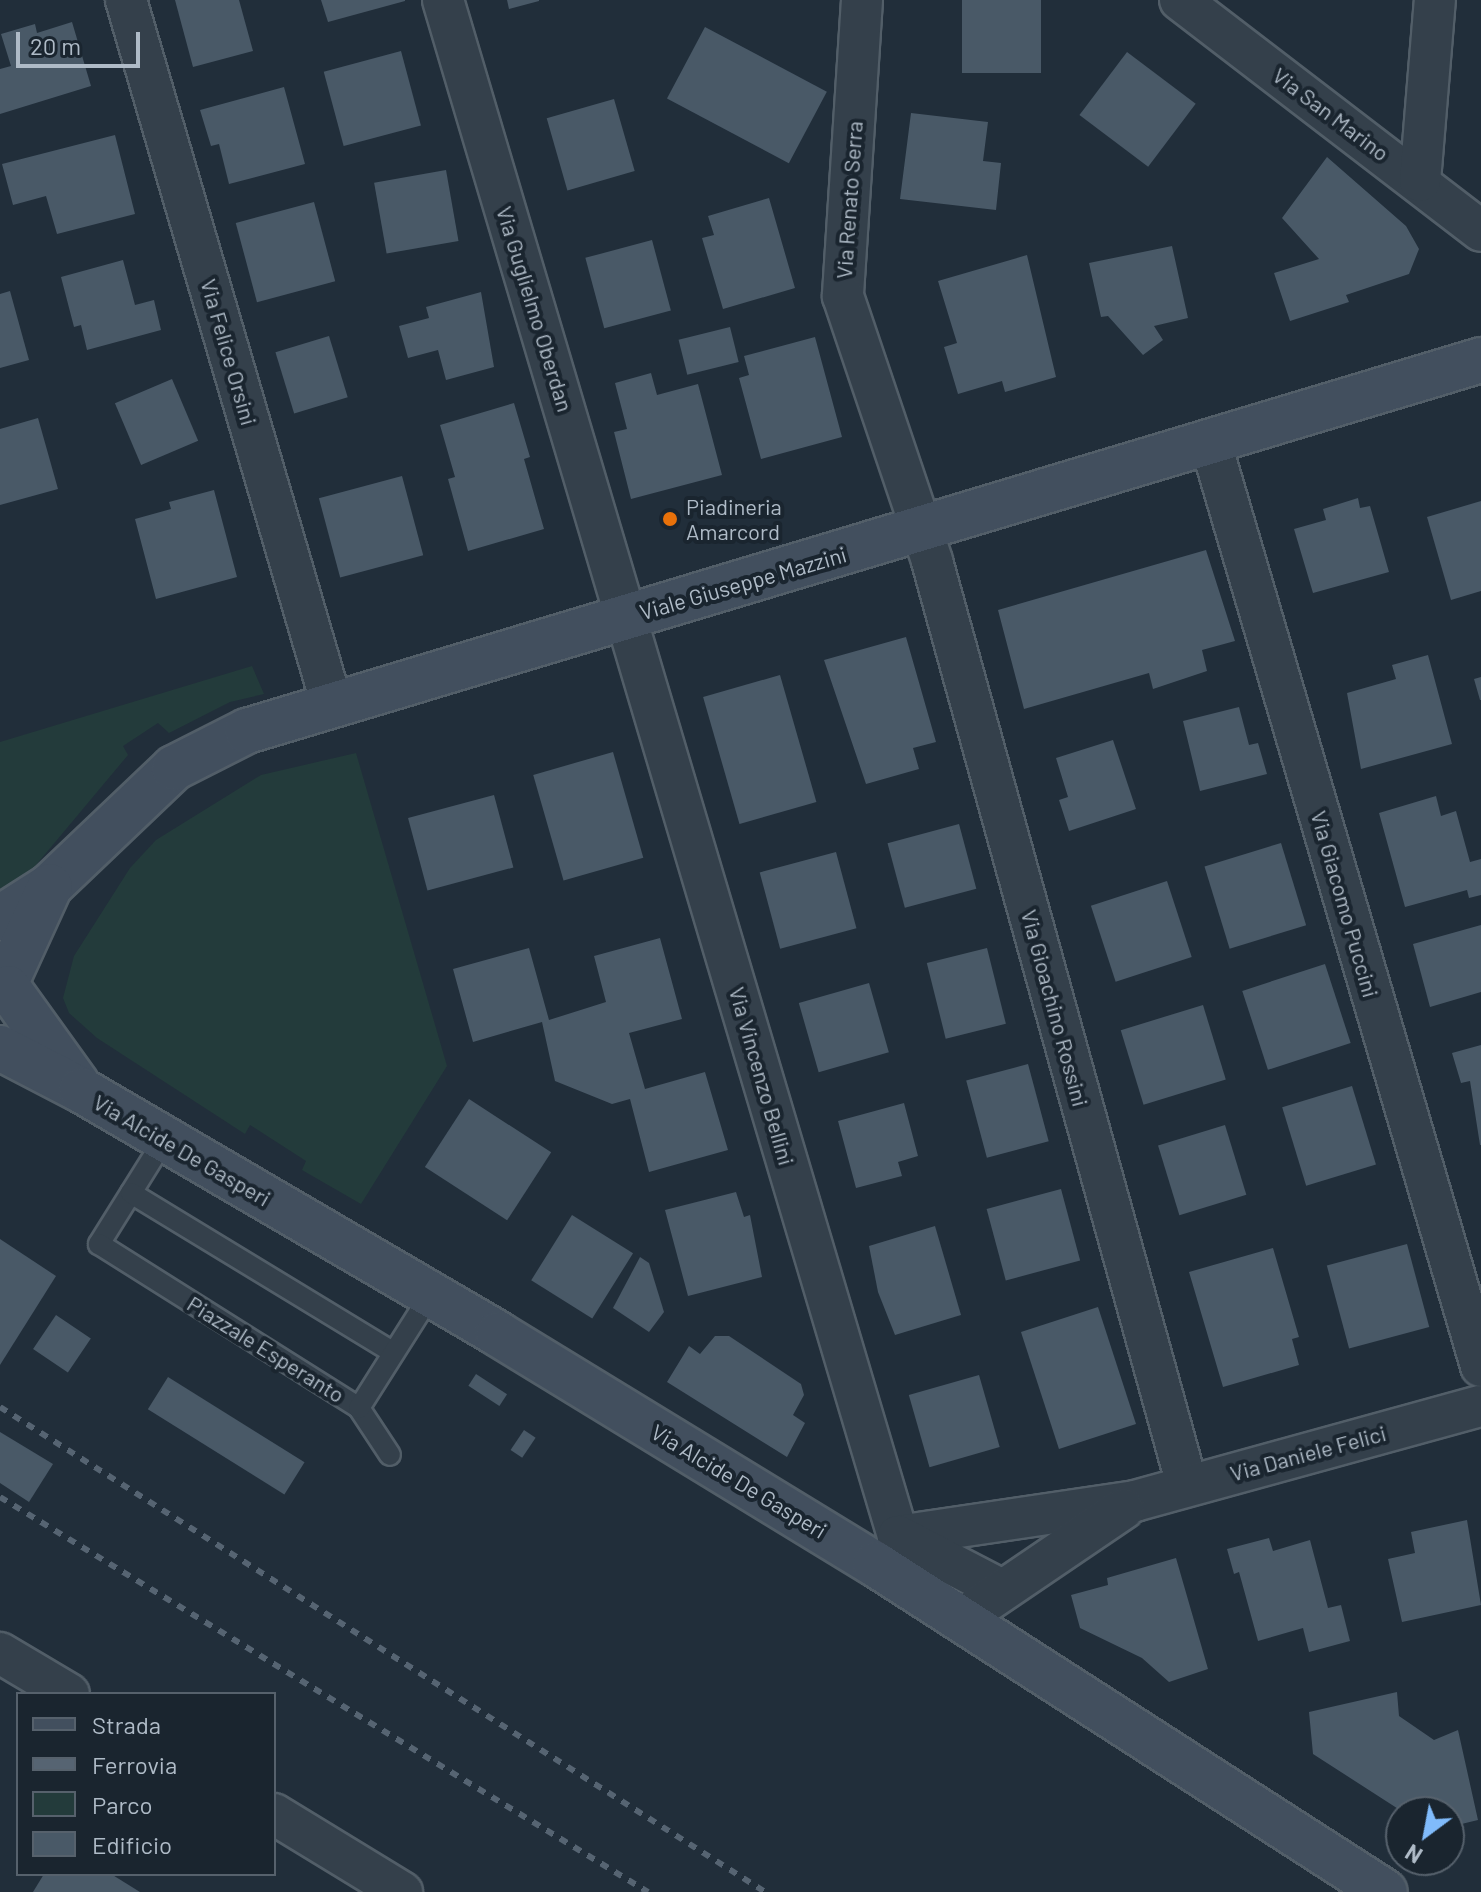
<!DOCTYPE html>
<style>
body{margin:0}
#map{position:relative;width:1481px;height:1892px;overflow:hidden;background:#212e3a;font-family:Barlow,sans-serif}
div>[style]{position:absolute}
.green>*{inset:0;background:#233b3b}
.building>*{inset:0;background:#495967;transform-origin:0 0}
.roads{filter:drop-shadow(2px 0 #525e68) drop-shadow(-2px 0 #525e68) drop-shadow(0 2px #525e68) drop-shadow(0 -2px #525e68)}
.lane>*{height:20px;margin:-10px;padding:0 10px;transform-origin:10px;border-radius:10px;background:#34404b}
.street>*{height:40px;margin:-20px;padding:0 20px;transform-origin:20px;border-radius:20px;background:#34404b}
.secondary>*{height:44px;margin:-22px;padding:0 22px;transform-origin:22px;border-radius:22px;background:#424f5e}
.rail>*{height:6px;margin-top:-3px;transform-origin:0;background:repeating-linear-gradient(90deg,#566472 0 8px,transparent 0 16px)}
.dots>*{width:22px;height:22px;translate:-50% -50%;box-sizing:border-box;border:4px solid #1a252f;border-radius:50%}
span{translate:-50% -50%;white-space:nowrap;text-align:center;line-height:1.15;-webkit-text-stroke:8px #1a252f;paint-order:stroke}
.street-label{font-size:22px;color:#afbbc7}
.poi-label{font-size:22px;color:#afbbc7}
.left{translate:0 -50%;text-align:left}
.legend{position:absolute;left:16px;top:1692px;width:260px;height:184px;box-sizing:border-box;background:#1a252f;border:2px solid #56616c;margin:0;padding:10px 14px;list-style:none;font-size:24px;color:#afbbc7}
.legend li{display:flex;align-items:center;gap:16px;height:40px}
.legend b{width:40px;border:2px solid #56616c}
.north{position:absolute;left:1385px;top:1796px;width:80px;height:80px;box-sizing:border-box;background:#1a252f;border:2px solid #56616c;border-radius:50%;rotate:212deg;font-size:22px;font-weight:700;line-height:32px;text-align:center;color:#afbbc7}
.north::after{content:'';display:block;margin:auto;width:28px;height:36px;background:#80bbfb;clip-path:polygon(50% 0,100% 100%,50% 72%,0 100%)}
.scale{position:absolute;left:16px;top:32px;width:124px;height:36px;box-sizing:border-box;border:4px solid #afbbc7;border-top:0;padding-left:10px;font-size:24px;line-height:28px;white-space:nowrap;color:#afbbc7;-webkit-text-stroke:6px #1a252f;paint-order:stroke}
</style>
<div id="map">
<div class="green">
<div style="clip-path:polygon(252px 666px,264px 694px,230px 702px,169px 733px,158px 723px,123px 746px,128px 755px,31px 871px,0 896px,0 742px)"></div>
<div style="clip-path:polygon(356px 753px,447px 1066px,361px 1204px,302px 1170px,306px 1161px,250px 1125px,245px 1134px,97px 1038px,69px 1013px,63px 998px,74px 956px,130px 868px,156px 840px,261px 775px)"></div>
</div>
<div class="building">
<div style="clip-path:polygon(175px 0,239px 0,253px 51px,193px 67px)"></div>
<div style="clip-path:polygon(321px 0,405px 0,405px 1px,328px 22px)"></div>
<div style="clip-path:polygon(507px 0,539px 0,539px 1px,509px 9px)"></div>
<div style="left:962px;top:0;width:79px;height:73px"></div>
<div style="clip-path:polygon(72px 22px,91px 86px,0 114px,0 69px,11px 66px,1px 34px,35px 24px,37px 33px)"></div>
<div style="left:705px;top:27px;width:138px;height:81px;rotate:28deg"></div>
<div style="left:401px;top:51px;width:77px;height:80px;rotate:75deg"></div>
<div style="left:1127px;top:52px;width:86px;height:79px;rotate:37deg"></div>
<div style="clip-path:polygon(284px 87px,305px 164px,229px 184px,219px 144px,211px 146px,200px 110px)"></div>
<div style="left:614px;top:99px;width:75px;height:70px;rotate:74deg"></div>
<div style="clip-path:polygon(911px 113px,988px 122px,983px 161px,1001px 163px,996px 210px,900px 199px)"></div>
<div style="clip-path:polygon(115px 135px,135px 214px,57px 234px,46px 196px,13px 205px,2px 164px)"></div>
<div style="clip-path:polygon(1327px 157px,1406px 226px,1419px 249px,1409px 274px,1346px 295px,1349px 302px,1290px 321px,1274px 273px,1319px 259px,1282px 218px)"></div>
<div style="left:446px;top:170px;width:72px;height:73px;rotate:80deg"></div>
<div style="clip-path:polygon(769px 198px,795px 288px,723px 309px,702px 238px,714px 235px,708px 216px)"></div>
<div style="left:314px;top:202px;width:82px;height:81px;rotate:75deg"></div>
<div style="left:652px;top:240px;width:73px;height:69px;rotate:75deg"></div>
<div style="clip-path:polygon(1172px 246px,1188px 318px,1154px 326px,1163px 340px,1143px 355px,1108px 316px,1101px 317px,1089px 263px)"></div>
<div style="clip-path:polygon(1027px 255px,1056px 377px,1005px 392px,1002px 381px,958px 394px,944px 347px,957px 343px,938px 281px)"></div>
<div style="clip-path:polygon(123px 260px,135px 305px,154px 300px,161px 330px,87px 350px,81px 325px,74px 327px,61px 277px)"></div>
<div style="clip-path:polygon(10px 291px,29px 360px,0 368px,0 294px)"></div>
<div style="clip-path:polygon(481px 292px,494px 367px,446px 380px,438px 350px,408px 358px,399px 326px,429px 318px,426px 307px)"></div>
<div style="left:730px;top:327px;width:36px;height:53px;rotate:76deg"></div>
<div style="left:329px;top:336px;width:64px;height:56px;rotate:73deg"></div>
<div style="clip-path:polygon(815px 337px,842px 437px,761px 459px,739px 378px,749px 375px,744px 356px)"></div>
<div style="clip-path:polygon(651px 373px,657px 395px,698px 384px,722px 475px,631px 499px,614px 432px,627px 429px,615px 383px)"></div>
<div style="left:172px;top:379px;width:67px;height:62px;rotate:67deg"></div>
<div style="clip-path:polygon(514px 403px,530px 457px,524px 459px,544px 529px,468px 551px,448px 479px,455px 477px,440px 425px)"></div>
<div style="clip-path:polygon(38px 418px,58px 489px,0 505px,0 429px)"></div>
<div style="left:402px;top:476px;width:82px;height:86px;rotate:75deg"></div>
<div style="clip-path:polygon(214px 490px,237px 577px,156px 599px,135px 519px,171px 509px,169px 502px)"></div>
<div style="clip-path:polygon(1358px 498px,1360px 508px,1370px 506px,1389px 572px,1313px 593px,1294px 529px,1326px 520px,1323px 509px)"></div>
<div style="clip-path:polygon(1481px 501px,1481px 591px,1451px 600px,1427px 517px)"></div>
<div style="clip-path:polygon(1206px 550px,1235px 641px,1202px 650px,1207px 671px,1153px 689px,1149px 673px,1024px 709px,998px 610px)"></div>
<div style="clip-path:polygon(906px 637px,936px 742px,913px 748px,919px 769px,866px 784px,824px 660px)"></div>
<div style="clip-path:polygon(1428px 655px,1452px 744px,1361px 769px,1347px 693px,1396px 679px,1392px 665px)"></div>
<div style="left:780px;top:675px;width:132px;height:80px;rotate:74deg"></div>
<div style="clip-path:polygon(1481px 677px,1481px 700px,1480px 700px,1474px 679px)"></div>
<div style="clip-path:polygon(1239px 707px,1249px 745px,1258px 743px,1267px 774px,1200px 791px,1183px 721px)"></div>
<div style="clip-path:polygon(1113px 740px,1136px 809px,1069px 831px,1059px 800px,1068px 797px,1056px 758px)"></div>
<div style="left:613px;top:752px;width:110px;height:83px;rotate:74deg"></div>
<div style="left:494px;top:795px;width:75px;height:89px;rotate:75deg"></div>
<div style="clip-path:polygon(1436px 796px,1441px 816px,1456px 811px,1470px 862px,1481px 859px,1481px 895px,1469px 898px,1467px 890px,1405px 907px,1379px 813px)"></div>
<div style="left:959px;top:824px;width:67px;height:74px;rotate:75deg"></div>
<div style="left:1281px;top:843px;width:86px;height:80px;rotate:73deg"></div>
<div style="left:836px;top:852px;width:79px;height:79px;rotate:75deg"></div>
<div style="left:1167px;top:881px;width:80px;height:80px;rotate:72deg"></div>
<div style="clip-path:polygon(1481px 925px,1481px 992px,1430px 1007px,1413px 944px)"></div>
<div style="clip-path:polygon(660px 938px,682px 1019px,629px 1033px,645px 1089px,705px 1072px,728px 1150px,649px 1172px,630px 1099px,612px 1104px,555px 1081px,542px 1022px,473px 1042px,453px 969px,529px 948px,549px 1020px,606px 1002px,594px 956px)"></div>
<div style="left:987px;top:948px;width:78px;height:62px;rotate:76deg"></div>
<div style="left:1325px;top:964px;width:83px;height:87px;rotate:72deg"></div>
<div style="left:869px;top:983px;width:72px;height:73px;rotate:74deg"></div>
<div style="left:1203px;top:1005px;width:78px;height:86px;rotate:73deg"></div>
<div style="clip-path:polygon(1481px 1045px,1481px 1145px,1480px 1145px,1470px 1081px,1461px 1083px,1452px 1053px)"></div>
<div style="left:1028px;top:1064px;width:80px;height:64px;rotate:75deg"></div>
<div style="left:1352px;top:1086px;width:82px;height:73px;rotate:73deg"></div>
<div style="left:469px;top:1099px;width:98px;height:81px;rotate:33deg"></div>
<div style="clip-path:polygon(904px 1103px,918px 1156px,898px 1162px,902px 1176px,856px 1188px,838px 1121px)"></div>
<div style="left:1225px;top:1125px;width:73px;height:70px;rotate:73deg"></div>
<div style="left:1061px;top:1189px;width:74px;height:77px;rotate:75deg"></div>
<div style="clip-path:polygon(736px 1192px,744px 1217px,750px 1215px,762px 1277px,688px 1296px,665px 1210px)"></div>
<div style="left:572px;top:1215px;width:72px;height:77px;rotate:32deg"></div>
<div style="clip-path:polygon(935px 1226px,961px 1315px,895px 1335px,878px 1292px,869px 1246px)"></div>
<div style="clip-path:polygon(0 1239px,56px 1276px,0 1365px)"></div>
<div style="left:1407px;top:1244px;width:86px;height:83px;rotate:75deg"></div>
<div style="clip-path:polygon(1273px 1248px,1299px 1337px,1292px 1339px,1299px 1365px,1223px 1387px,1189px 1272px)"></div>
<div style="clip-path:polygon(640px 1257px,649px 1263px,664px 1312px,649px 1332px,613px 1308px)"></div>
<div style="left:1098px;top:1307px;width:123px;height:81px;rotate:72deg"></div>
<div style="left:56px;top:1315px;width:42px;height:41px;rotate:34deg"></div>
<div style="clip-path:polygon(715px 1336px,729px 1336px,801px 1384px,804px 1395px,793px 1415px,805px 1423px,787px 1457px,667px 1382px,689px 1346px,700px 1354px)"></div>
<div style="left:476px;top:1374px;width:37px;height:14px;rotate:33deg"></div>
<div style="left:979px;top:1375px;width:75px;height:73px;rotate:74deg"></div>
<div style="left:168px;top:1377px;width:161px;height:38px;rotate:32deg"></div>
<div style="left:524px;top:1430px;width:14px;height:24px;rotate:34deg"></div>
<div style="clip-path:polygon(0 1432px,53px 1464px,29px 1502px,0 1483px)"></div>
<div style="clip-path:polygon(1467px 1520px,1481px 1605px,1402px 1622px,1388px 1559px,1415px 1553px,1411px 1532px)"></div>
<div style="clip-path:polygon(1269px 1538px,1273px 1551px,1310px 1540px,1328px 1608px,1341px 1605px,1350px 1641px,1309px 1652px,1303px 1628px,1258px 1641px,1239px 1572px,1234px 1574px,1227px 1549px)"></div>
<div style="clip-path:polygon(1176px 1558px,1208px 1669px,1169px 1682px,1142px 1658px,1080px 1628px,1071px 1595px,1108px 1585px,1107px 1578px)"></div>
<div style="clip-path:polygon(1397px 1692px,1399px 1716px,1434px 1740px,1458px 1730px,1478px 1820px,1449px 1827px,1449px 1812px,1403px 1812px,1313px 1754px,1309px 1712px)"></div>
<div style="clip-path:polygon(44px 1874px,111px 1874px,140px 1892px,33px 1892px)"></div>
</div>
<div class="roads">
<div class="lane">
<div style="left:164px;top:1140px;width:123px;rotate:122deg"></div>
<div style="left:99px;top:1244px;width:307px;rotate:32.2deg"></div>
<div style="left:359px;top:1408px;width:56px;rotate:56.6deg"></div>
<div style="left:131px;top:1193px;width:306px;rotate:31.3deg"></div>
<div style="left:359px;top:1408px;width:135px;rotate:-57.7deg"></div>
</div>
<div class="street">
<div style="left:126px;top:0;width:734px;rotate:73.71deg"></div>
<div style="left:443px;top:0;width:1602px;rotate:73.5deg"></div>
<div style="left:862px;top:0;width:297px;rotate:93.7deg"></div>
<div style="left:843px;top:296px;width:280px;rotate:71.4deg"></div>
<div style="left:932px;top:561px;width:959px;rotate:74.57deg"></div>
<div style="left:1180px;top:0;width:379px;rotate:37.5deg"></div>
<div style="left:1420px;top:181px;width:182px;rotate:-85.3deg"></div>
<div style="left:1210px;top:441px;width:964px;rotate:73.67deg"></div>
<div style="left:898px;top:1536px;width:240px;rotate:-8.4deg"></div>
<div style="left:1135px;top:1501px;width:359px;rotate:-15.4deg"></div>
<div style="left:898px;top:1536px;width:115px;rotate:27.5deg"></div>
<div style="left:961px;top:1619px;width:196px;rotate:-34.2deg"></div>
<div style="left:0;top:1653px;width:80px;rotate:30.7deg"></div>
<div style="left:274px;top:1814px;width:150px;rotate:31.4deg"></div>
</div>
<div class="secondary">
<div style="left:0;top:918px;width:59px;rotate:-32.6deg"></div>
<div style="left:50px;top:886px;width:171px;rotate:-43.6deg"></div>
<div style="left:174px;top:768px;width:82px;rotate:-26.9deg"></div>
<div style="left:247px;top:731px;width:1289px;rotate:-16.73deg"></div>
<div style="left:7px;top:980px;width:103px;rotate:-65.4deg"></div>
<div style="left:8px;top:988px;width:118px;rotate:54.3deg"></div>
<div style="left:0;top:1048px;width:91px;rotate:27.4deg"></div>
<div style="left:81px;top:1090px;width:483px;rotate:30.3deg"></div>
<div style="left:498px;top:1334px;width:442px;rotate:31.4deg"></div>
<div style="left:875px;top:1564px;width:606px;rotate:32.75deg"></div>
</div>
</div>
<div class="rail">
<div style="left:0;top:1407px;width:906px;rotate:32.37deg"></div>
<div style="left:0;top:1497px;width:759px;rotate:31.37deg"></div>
</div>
<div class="dots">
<div style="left:670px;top:519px;background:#e8710a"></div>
</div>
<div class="street-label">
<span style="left:1331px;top:114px;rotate:37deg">Via San Marino</span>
<span style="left:849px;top:200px;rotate:-86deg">Via Renato Serra</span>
<span style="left:535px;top:309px;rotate:73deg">Via Guglielmo Oberdan</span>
<span style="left:229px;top:352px;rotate:74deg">Via Felice Orsini</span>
<span style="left:743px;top:583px;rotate:-16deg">Viale Giuseppe Mazzini</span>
<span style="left:1345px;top:904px;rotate:74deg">Via Giacomo Puccini</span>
<span style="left:1055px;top:1008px;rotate:75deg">Via Gioachino Rossini</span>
<span style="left:762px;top:1076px;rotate:74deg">Via Vincenzo Bellini</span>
<span style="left:182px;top:1150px;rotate:30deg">Via Alcide De Gasperi</span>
<span style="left:266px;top:1349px;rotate:32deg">Piazzale Esperanto</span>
<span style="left:1308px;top:1453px;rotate:-15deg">Via Daniele Felici</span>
<span style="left:739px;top:1481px;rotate:31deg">Via Alcide De Gasperi</span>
</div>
<div class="poi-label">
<span class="left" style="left:686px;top:519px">Piadineria<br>Amarcord</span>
</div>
<ul class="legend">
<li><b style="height:10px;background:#424f5e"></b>Strada</li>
<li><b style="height:10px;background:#566472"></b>Ferrovia</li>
<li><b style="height:22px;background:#233b3b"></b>Parco</li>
<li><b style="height:22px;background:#495967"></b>Edificio</li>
</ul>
<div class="north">N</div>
<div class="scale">20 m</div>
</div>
